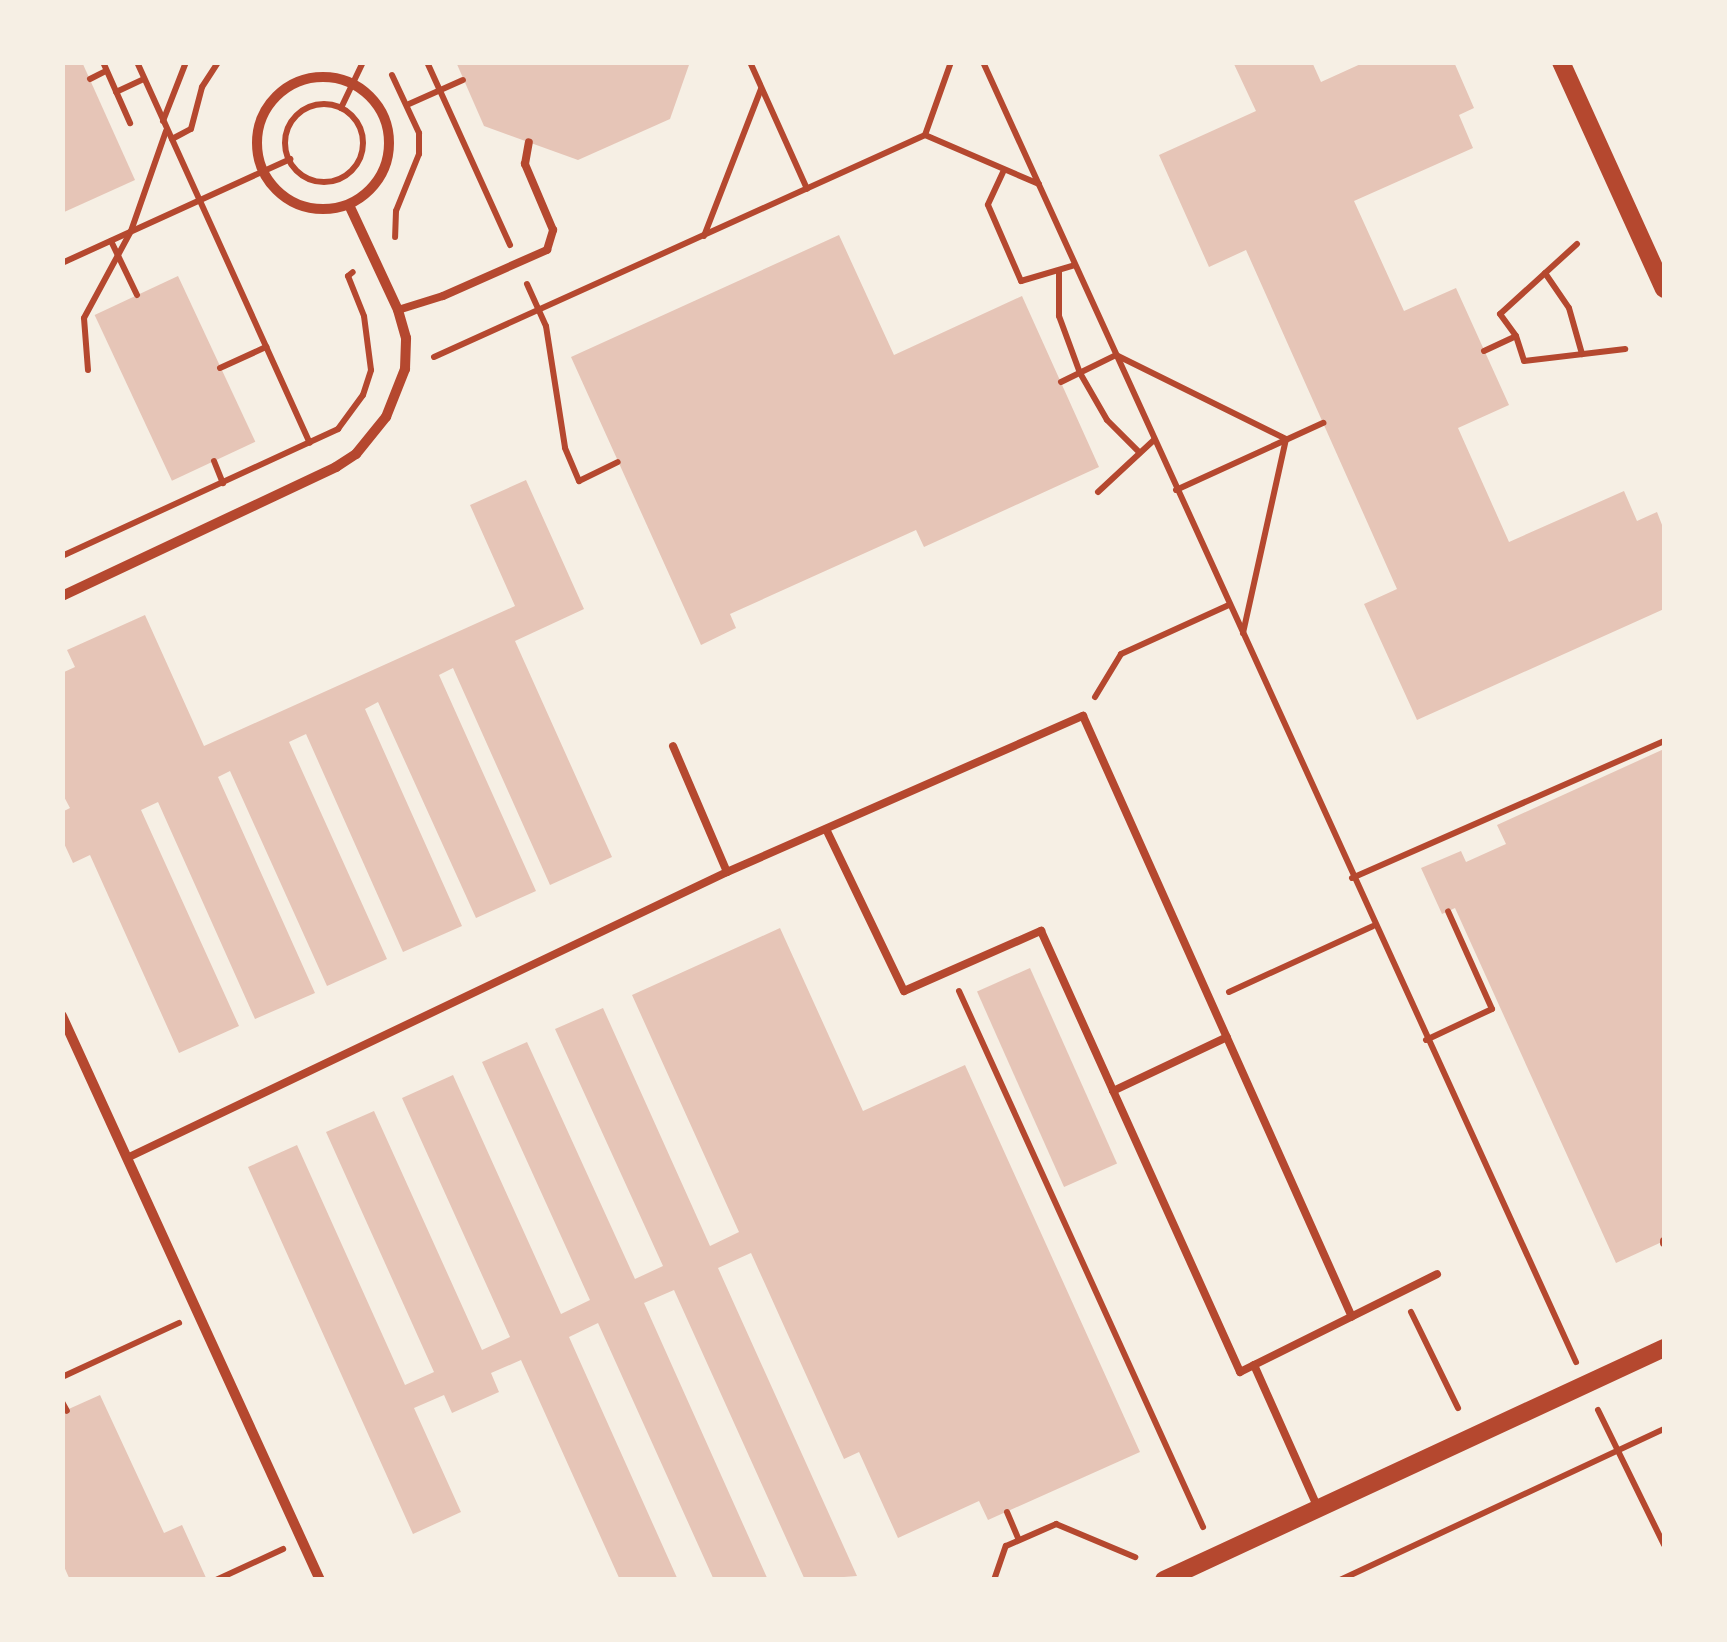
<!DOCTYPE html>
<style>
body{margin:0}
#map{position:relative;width:1727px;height:1642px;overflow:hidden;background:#f6efe4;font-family:"Exo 2",sans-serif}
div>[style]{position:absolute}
.building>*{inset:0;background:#e6c5b7;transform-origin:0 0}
.path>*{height:6px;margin:-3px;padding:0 3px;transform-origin:3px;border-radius:3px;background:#b5482f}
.path>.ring{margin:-3px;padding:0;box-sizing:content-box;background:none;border:6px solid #b5482f;border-radius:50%}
.service>*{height:8px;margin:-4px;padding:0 4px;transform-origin:4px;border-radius:4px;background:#b5482f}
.minor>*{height:10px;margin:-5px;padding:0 5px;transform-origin:5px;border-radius:5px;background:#b5482f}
.minor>.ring{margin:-5px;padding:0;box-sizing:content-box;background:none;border:10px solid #b5482f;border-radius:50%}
.tertiary>*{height:18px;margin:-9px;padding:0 9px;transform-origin:9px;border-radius:9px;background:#b5482f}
span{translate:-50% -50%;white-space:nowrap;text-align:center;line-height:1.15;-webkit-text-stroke:9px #f6efe4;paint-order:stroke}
.frame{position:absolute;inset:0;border:65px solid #f6efe4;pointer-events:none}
</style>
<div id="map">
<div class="building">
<div style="clip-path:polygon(62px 62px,82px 62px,135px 180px,62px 213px)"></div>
<div style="clip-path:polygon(456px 62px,690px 62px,670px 119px,578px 160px,484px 126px)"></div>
<div style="clip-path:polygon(1233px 62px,1312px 62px,1321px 82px,1365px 62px,1454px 62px,1474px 108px,1459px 115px,1473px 148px,1354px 201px,1404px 311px,1456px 288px,1509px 405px,1458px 428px,1509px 542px,1624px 491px,1637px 521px,1657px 512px,1664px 530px,1664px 609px,1417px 720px,1364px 604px,1397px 589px,1246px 250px,1209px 267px,1159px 155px,1256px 111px)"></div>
<div style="clip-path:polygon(839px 235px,894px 355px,1022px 296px,1099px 467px,924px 547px,916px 530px,730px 614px,736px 628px,701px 645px,571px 357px)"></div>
<div style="left:178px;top:276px;width:183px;height:92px;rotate:65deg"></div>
<div style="clip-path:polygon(526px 480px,584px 609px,515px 641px,612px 857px,550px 885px,453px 668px,439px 675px,536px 891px,476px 918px,378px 702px,365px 709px,462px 926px,403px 952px,306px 734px,289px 742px,387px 959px,327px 986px,230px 771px,218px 777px,315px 993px,255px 1019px,158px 802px,141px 810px,239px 1026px,179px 1053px,90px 855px,73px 863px,62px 839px,62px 812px,70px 808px,62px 793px,62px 673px,75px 667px,67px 650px,145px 615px,204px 746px,515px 606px,470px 505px)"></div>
<div style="clip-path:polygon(1664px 749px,1664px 1241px,1616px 1263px,1455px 908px,1442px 914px,1421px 868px,1461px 851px,1466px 862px,1506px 844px,1497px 825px)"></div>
<div style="clip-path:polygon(780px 928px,863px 1111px,965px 1065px,1140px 1452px,988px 1520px,979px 1501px,898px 1538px,859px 1452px,844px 1459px,751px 1253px,718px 1268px,857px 1576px,805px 1580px,674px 1290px,644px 1303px,768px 1580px,714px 1580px,598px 1323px,569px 1337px,678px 1580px,620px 1580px,521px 1360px,491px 1373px,499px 1392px,452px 1413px,444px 1395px,414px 1408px,461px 1512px,413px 1534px,248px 1167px,297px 1145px,405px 1385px,434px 1372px,326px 1132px,374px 1111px,482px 1350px,510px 1337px,402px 1098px,453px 1075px,561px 1314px,590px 1300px,482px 1062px,527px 1042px,635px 1279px,663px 1266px,555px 1029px,603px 1008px,710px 1246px,739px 1232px,632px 995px)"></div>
<div style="left:1030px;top:968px;width:214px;height:58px;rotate:66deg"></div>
<div style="clip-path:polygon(100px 1395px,164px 1533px,182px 1525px,207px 1580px,70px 1580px,62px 1562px,62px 1412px)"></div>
</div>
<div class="path">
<div style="left:103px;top:62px;width:67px;rotate:66.1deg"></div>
<div style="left:137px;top:62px;width:418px;rotate:65.6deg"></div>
<div style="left:427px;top:62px;width:201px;rotate:65.6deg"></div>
<div style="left:750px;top:62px;width:139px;rotate:65.8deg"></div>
<div style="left:983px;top:62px;width:1429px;rotate:65.48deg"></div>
<div style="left:392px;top:75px;width:64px;rotate:65deg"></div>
<div style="left:419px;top:133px;width:21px;rotate:90deg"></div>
<div style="left:419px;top:154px;width:61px;rotate:112deg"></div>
<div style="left:396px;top:211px;width:26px;rotate:92deg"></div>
<div style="left:90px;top:79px;width:18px;rotate:-27deg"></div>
<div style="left:116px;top:92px;width:31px;rotate:-25deg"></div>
<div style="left:409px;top:104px;width:59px;rotate:-24deg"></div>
<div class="ring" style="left:285px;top:104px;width:72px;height:72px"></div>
<div style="left:341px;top:108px;width:51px;rotate:-64.4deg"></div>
<div style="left:163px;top:121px;width:63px;rotate:-68.7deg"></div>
<div style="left:925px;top:135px;width:124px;rotate:23.3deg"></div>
<div style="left:172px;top:139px;width:21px;rotate:-28deg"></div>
<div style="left:191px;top:129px;width:43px;rotate:-75.3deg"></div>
<div style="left:202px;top:87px;width:30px;rotate:-57deg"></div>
<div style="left:1004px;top:170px;width:38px;rotate:115deg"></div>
<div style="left:988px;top:205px;width:83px;rotate:66.5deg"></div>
<div style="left:1021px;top:281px;width:56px;rotate:-16.5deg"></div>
<div style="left:704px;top:236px;width:158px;rotate:-68.8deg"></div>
<div style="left:111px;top:241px;width:60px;rotate:64.3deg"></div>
<div style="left:1577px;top:244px;width:104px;rotate:137.7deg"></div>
<div style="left:1500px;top:314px;width:27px;rotate:54deg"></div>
<div style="left:1516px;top:336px;width:26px;rotate:72deg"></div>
<div style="left:1524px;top:361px;width:102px;rotate:-6.8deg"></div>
<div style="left:62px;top:263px;width:251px;rotate:-24.5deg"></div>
<div style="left:1059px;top:272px;width:44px;rotate:90deg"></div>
<div style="left:1059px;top:316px;width:61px;rotate:69.8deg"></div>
<div style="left:1080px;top:373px;width:54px;rotate:60.1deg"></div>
<div style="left:1107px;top:420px;width:44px;rotate:45deg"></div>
<div style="left:1545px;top:273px;width:42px;rotate:55.6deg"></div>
<div style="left:1569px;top:308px;width:48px;rotate:74.2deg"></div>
<div style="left:527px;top:284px;width:46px;rotate:65.7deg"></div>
<div style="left:546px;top:326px;width:123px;rotate:81.1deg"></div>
<div style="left:565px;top:448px;width:36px;rotate:67deg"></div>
<div style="left:579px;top:481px;width:43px;rotate:-26deg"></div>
<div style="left:1484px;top:351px;width:35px;rotate:-25deg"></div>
<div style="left:434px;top:357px;width:539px;rotate:-24.33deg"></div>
<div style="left:925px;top:135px;width:77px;rotate:-70.4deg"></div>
<div style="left:220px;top:368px;width:51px;rotate:-24.5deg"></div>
<div style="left:88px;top:370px;width:52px;rotate:-94.4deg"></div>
<div style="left:84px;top:318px;width:99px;rotate:-61.6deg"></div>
<div style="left:131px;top:231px;width:106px;rotate:-70.7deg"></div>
<div style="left:1061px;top:382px;width:61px;rotate:-26.1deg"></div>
<div style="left:1116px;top:355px;width:190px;rotate:26.3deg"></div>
<div style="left:1286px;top:439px;width:199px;rotate:102.5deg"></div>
<div style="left:214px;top:461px;width:24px;rotate:68deg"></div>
<div style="left:1176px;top:490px;width:162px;rotate:-24.5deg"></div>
<div style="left:1098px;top:492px;width:76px;rotate:-42.9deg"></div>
<div style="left:62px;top:556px;width:304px;rotate:-24.7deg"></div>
<div style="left:338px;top:429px;width:42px;rotate:-53.7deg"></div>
<div style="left:363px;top:395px;width:26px;rotate:-72deg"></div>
<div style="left:371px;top:370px;width:54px;rotate:-97.4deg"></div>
<div style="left:364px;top:316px;width:43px;rotate:-111.8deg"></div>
<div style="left:348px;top:276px;width:6px;rotate:-39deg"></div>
<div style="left:1095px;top:697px;width:50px;rotate:-58.8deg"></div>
<div style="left:1121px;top:654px;width:119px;rotate:-24.4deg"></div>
<div style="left:1352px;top:878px;width:341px;rotate:-23.7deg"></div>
<div style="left:959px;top:991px;width:589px;rotate:65.52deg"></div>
<div style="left:1229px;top:992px;width:158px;rotate:-24.6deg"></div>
<div style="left:1426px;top:1040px;width:73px;rotate:-25.2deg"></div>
<div style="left:1492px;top:1009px;width:107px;rotate:-114.2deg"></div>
<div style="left:1411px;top:1312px;width:107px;rotate:63.9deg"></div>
<div style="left:62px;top:1377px;width:129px;rotate:-24.8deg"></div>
<div style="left:62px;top:1402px;width:10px;rotate:61deg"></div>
<div style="left:1598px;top:1410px;width:150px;rotate:63.9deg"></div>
<div style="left:1007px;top:1512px;width:30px;rotate:67deg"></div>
<div style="left:216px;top:1580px;width:74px;rotate:-24.8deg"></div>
<div style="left:994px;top:1580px;width:36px;rotate:-71deg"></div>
<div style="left:1006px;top:1546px;width:55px;rotate:-23.7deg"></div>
<div style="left:1056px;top:1524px;width:86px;rotate:22.7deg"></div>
<div style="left:1340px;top:1580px;width:357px;rotate:-25deg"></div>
</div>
<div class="service">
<div style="left:398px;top:310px;width:47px;rotate:-17.3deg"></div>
<div style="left:443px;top:296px;width:114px;rotate:-23.9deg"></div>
<div style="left:547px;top:250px;width:21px;rotate:-73deg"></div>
<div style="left:553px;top:230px;width:72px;rotate:-113deg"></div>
<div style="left:525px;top:164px;width:22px;rotate:-80deg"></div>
<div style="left:826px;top:829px;width:180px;rotate:64.3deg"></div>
<div style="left:904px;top:991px;width:150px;rotate:-23.7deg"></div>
<div style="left:1041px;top:931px;width:484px;rotate:65.7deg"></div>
<div style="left:1240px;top:1372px;width:220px;rotate:-26.4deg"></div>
<div style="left:727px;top:872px;width:389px;rotate:-23.7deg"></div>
<div style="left:1083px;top:716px;width:658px;rotate:65.89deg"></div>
<div style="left:1113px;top:1091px;width:126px;rotate:-25.3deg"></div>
<div style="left:127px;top:1158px;width:665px;rotate:-25.49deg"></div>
<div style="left:727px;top:872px;width:137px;rotate:-113.2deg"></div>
<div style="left:1664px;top:1241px;width:2px;rotate:90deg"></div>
<div style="left:1254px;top:1365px;width:157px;rotate:65.9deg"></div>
</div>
<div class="minor">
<div class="ring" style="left:257px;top:77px;width:122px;height:122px"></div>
<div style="left:62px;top:596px;width:303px;rotate:-25.2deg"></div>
<div style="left:336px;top:467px;width:24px;rotate:-33deg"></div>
<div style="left:356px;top:454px;width:48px;rotate:-51deg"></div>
<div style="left:386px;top:417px;width:52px;rotate:-68.4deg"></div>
<div style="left:405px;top:369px;width:31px;rotate:-88deg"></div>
<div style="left:406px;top:338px;width:29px;rotate:-106deg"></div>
<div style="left:398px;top:310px;width:116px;rotate:-115deg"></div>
<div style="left:62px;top:1016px;width:620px;rotate:65.42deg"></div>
</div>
<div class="tertiary">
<div style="left:1561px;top:62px;width:249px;rotate:65.6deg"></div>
<div style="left:1164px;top:1580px;width:551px;rotate:-24.89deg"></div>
</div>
<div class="frame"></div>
</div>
